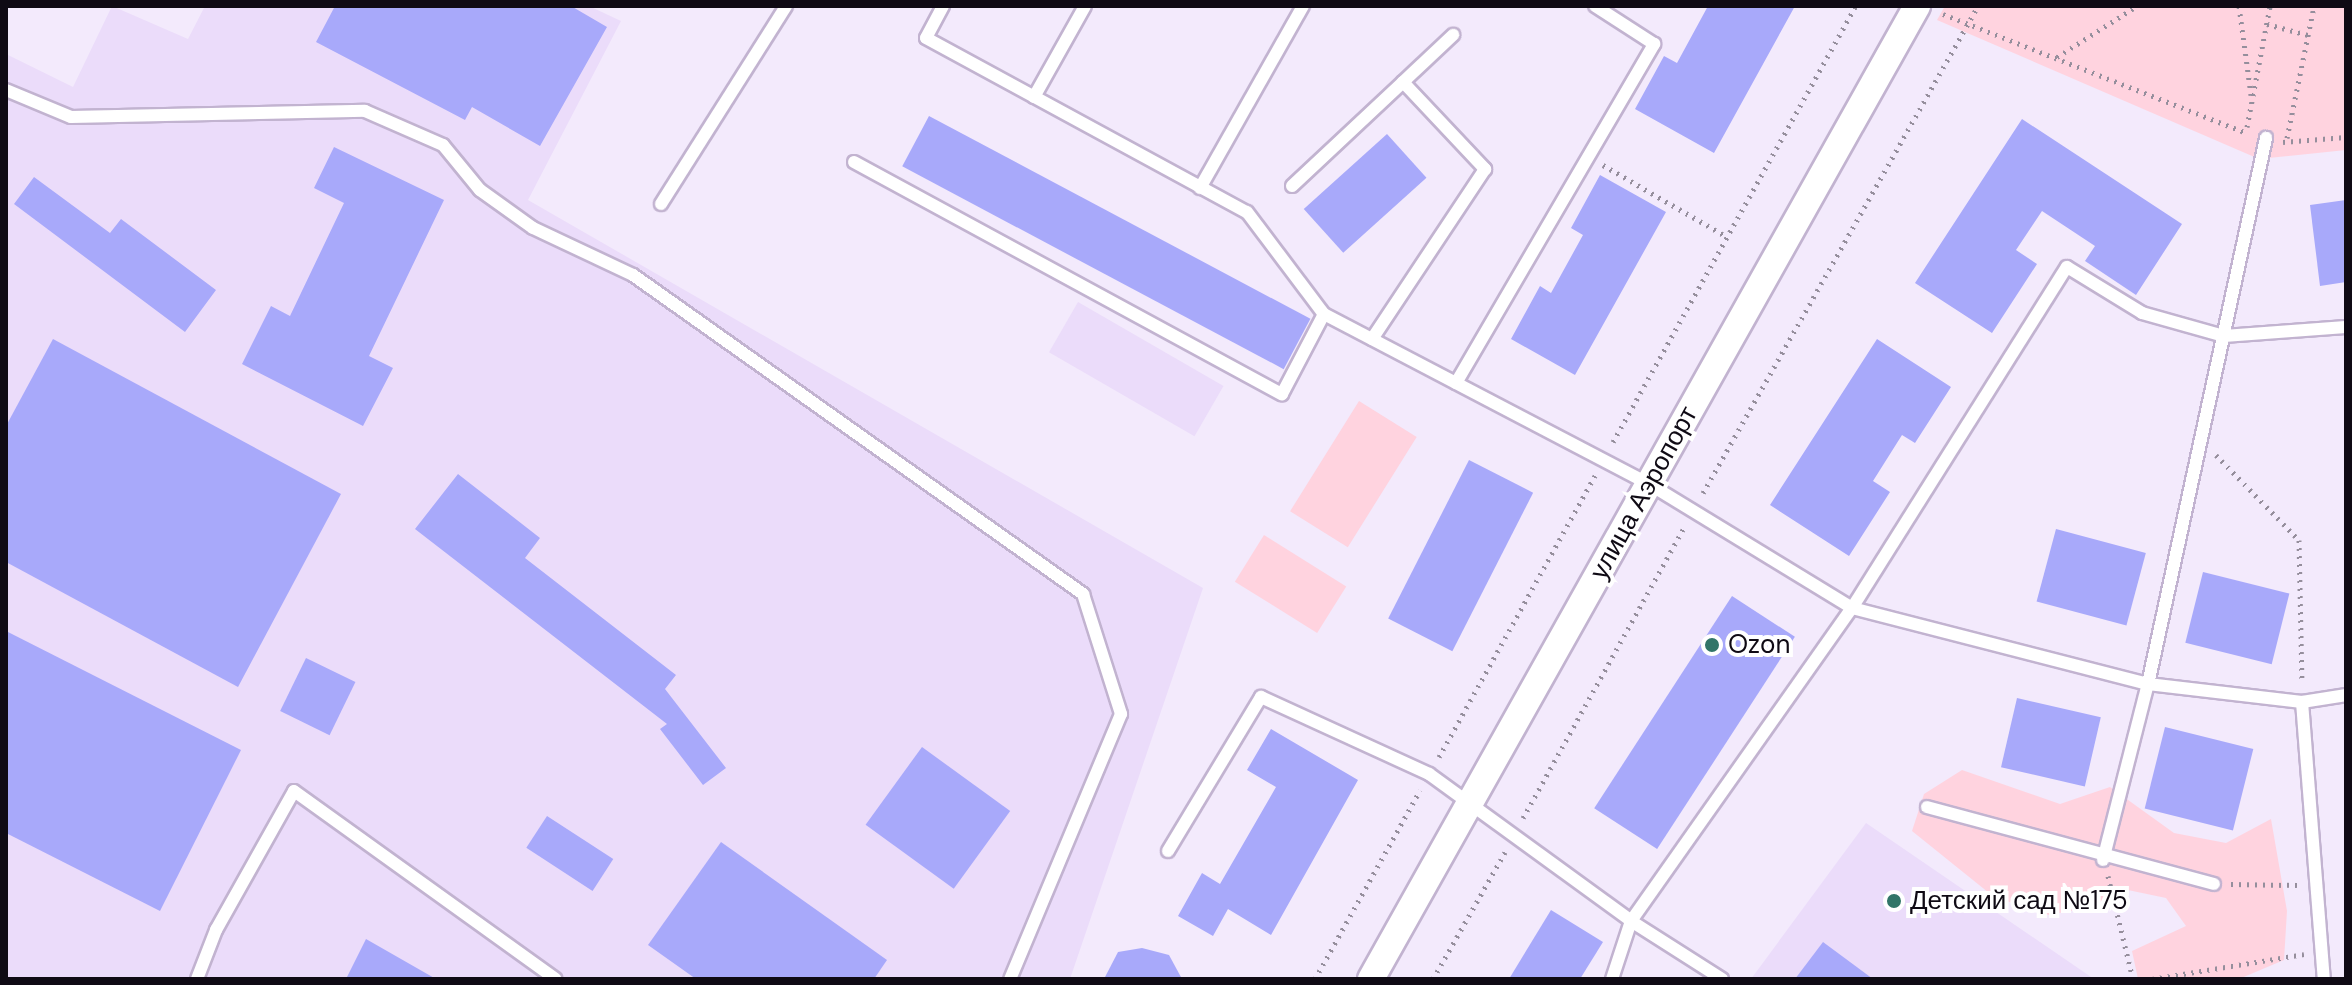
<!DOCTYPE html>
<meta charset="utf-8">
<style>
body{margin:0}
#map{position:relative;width:2352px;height:985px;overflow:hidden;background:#f3eafc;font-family:"DM Sans",sans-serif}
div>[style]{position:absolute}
.built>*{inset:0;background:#ebdcfa;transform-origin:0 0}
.green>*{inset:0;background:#ffd3df;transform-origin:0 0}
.building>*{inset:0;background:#a8a9fa;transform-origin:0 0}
.path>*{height:5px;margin-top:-2.5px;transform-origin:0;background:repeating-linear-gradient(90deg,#958e9c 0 2px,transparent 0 8px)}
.roads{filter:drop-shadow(2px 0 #c2b3d0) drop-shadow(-2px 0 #c2b3d0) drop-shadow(0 2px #c2b3d0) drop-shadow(0 -2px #c2b3d0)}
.service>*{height:12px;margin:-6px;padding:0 6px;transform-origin:6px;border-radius:6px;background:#fff}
.minor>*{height:26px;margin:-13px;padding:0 13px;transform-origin:13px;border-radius:13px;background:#fff}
.dots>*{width:22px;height:22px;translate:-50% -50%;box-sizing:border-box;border:4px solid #fff;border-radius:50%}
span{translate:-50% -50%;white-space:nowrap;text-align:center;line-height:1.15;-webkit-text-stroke:8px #fff;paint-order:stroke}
.street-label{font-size:26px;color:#0f0a14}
.poi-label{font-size:26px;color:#0f0a14}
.left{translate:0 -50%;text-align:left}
.frame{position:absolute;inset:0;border:8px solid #0f0a14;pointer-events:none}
</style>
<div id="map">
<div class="built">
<div style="clip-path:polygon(112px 6px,188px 39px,205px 6px,589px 6px,621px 21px,528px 200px,1203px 588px,1070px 979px,6px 979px,6px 54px,73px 87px)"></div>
<div style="left:1078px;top:302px;width:168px;height:58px;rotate:30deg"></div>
<div style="clip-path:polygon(1866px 823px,2094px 979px,1751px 979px)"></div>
</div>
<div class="green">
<div style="clip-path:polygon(1945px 6px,2346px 6px,2346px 150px,2259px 159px,1937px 20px)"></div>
<div style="left:1359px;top:401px;width:68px;height:130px;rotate:32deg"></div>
<div style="left:1264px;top:535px;width:97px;height:55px;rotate:32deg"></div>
<div style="clip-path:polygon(1962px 770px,2060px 804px,2110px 787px,2174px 833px,2226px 843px,2271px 819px,2287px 911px,2284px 960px,2239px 979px,2138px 979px,2132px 951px,2186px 926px,2166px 898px,2123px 889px,2091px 907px,2049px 915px,1994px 897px,1912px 831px,1924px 794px)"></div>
</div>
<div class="building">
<div style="clip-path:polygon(335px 6px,571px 6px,607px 27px,540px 146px,472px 107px,465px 120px,316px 42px)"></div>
<div style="clip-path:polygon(1708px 6px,1795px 6px,1714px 153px,1635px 109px,1664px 56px,1677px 63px)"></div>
<div style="left:929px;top:116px;width:432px;height:57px;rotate:28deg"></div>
<div style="clip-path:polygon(2022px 119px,2182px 224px,2136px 295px,2085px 261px,2095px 246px,2042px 211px,2016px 250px,2037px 264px,1992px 333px,1915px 283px)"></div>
<div style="left:1387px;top:134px;width:59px;height:112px;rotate:48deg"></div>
<div style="clip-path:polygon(334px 147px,444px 200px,369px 356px,393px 368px,363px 426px,242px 364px,271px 306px,290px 316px,344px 203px,314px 188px)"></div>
<div style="clip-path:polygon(1600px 175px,1666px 212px,1575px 375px,1511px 339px,1540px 286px,1551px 293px,1583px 235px,1571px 228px)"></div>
<div style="clip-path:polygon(34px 177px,110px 233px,121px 219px,216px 290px,185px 332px,14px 204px)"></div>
<div style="clip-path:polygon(2346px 200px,2346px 282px,2320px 286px,2310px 205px)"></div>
<div style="clip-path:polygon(53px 339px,341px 494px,238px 687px,6px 562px,6px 426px)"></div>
<div style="clip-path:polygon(1877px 339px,1951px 387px,1915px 443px,1902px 435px,1873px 481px,1890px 492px,1849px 556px,1770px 505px)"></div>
<div style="left:1469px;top:460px;width:72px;height:178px;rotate:27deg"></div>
<div style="clip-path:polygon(458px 474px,540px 538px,525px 558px,676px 675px,665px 689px,726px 768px,703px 785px,660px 729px,667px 724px,415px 529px)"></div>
<div style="left:2056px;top:529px;width:93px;height:75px;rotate:15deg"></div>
<div style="left:2203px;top:572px;width:89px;height:73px;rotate:14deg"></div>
<div style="left:1732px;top:596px;width:75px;height:253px;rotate:33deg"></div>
<div style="clip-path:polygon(6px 631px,241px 750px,160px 911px,6px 833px)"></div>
<div style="left:306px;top:658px;width:55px;height:59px;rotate:26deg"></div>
<div style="left:2017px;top:698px;width:86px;height:71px;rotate:13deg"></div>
<div style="left:2165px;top:727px;width:91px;height:84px;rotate:14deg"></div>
<div style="clip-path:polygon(1271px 729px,1358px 780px,1271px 935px,1228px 909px,1213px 936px,1178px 916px,1202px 873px,1220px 884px,1276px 787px,1247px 770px)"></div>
<div style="left:922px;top:747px;width:109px;height:96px;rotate:36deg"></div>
<div style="left:547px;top:816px;width:79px;height:38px;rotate:33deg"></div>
<div style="clip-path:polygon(721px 842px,887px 960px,874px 979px,696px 979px,648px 945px)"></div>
<div style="clip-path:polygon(1551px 910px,1603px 942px,1580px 979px,1509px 979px)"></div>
<div style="clip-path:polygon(366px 939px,436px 979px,346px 979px)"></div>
<div style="clip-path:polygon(1823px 942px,1873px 979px,1795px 979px)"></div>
<div style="clip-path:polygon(1142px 948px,1169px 955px,1182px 979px,1104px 979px,1118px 952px)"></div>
</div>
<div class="path">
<div style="left:2239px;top:6px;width:90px;rotate:82.3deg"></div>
<div style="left:1943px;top:14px;width:326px;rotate:21.4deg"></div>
<div style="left:2267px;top:24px;width:42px;rotate:15deg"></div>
<div style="left:2057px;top:57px;width:95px;rotate:-32.5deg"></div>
<div style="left:2247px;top:127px;width:123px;rotate:-79.2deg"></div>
<div style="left:2287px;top:138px;width:135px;rotate:-78.4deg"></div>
<div style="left:2283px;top:142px;width:63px;rotate:-4.5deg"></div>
<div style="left:1603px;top:165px;width:143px;rotate:30.1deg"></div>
<div style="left:1613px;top:442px;width:499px;rotate:-60.9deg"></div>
<div style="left:2216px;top:455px;width:119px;rotate:45.7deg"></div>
<div style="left:2299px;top:540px;width:143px;rotate:88.8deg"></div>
<div style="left:1703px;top:493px;width:559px;rotate:-60.55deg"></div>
<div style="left:1439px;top:757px;width:322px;rotate:-61deg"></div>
<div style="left:1523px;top:818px;width:334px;rotate:-61deg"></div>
<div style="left:2108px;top:876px;width:106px;rotate:76.4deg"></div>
<div style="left:2231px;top:884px;width:66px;rotate:0.9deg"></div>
<div style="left:1315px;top:979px;width:216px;rotate:-60.9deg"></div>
<div style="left:1433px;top:979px;width:146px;rotate:-60.4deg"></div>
<div style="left:2152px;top:979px;width:154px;rotate:-9.3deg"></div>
</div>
<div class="roads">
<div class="service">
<div style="left:943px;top:6px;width:36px;rotate:118deg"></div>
<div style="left:926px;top:38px;width:365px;rotate:28.5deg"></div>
<div style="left:1247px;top:212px;width:128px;rotate:53deg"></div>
<div style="left:1403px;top:82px;width:69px;rotate:-43.2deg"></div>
<div style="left:6px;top:90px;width:70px;rotate:22.6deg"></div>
<div style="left:71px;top:117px;width:294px;rotate:-1.2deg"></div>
<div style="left:365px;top:111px;width:85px;rotate:23.6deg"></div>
<div style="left:443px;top:145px;width:58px;rotate:50.6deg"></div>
<div style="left:480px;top:190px;width:65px;rotate:35.6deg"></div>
<div style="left:533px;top:228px;width:110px;rotate:25.2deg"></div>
<div style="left:633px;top:275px;width:552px;rotate:35.33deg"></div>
<div style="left:1083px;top:594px;width:126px;rotate:72.4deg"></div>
<div style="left:1121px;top:714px;width:287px;rotate:112.7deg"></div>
<div style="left:1034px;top:97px;width:104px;rotate:-60.7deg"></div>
<div style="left:854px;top:162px;width:487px;rotate:28.5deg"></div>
<div style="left:1282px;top:394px;width:90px;rotate:-62.3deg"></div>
<div style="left:1324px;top:314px;width:367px;rotate:27.6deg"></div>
<div style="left:1649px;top:484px;width:238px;rotate:31.4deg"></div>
<div style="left:1852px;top:608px;width:306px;rotate:14.4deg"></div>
<div style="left:2148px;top:684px;width:559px;rotate:-77.8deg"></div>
<div style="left:1292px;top:186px;width:152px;rotate:-43.1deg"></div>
<div style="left:1403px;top:82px;width:120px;rotate:46.7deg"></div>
<div style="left:1485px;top:169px;width:204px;rotate:123.6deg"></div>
<div style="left:1200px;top:188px;width:209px;rotate:-60.5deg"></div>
<div style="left:661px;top:204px;width:234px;rotate:-57.7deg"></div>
<div style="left:1456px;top:383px;width:393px;rotate:-59.7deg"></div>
<div style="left:1654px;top:44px;width:70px;rotate:-147.2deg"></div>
<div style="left:2302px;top:702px;width:278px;rotate:85.5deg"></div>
<div style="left:1927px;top:807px;width:297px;rotate:15deg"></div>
<div style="left:1168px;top:851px;width:180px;rotate:-58.9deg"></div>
<div style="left:1261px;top:697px;width:185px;rotate:24.6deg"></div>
<div style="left:1429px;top:774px;width:250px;rotate:36deg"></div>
<div style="left:1631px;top:921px;width:383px;rotate:-54.8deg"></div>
<div style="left:1852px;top:608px;width:403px;rotate:-57.8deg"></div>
<div style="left:2067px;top:267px;width:88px;rotate:31.5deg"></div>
<div style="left:2142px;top:313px;width:85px;rotate:15.7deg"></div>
<div style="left:2224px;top:336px;width:122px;rotate:-4.2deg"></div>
<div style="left:2103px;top:860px;width:182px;rotate:-75.7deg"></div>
<div style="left:2148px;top:684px;width:155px;rotate:6.7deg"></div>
<div style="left:2302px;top:702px;width:45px;rotate:-9deg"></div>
<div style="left:197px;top:979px;width:53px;rotate:-68.8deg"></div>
<div style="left:216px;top:930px;width:159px;rotate:-60.7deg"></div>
<div style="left:294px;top:791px;width:322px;rotate:35.7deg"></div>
<div style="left:1612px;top:979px;width:61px;rotate:-71.9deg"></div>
<div style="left:1631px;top:921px;width:108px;rotate:32.5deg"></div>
</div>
<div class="minor">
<div style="left:1371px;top:979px;width:1116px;rotate:-60.7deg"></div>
</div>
</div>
<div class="dots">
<div style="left:1712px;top:645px;background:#317568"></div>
<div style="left:1894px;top:901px;background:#317568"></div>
</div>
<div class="street-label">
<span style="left:1644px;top:493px;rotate:-61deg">улица Аэропорт</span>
</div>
<div class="poi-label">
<span class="left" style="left:1728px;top:645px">Ozon</span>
<span class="left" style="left:1910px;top:901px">Детский сад №175</span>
</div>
<div class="frame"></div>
</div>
